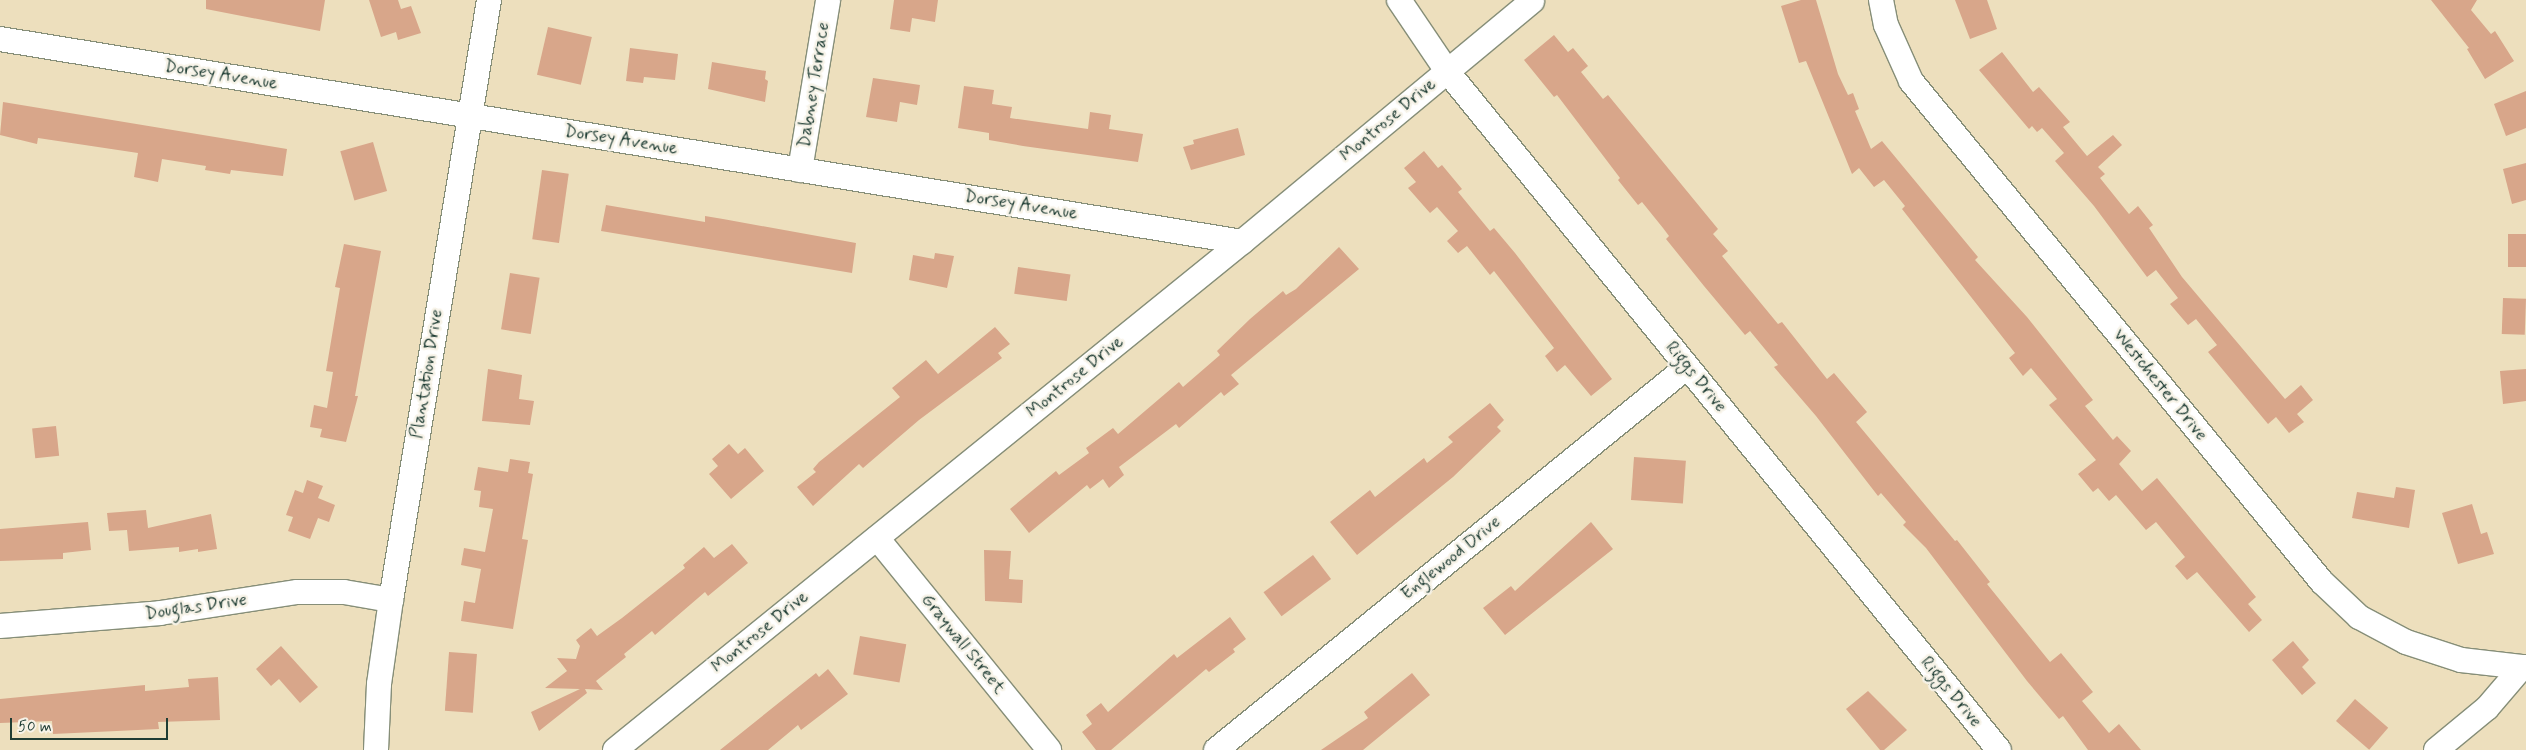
<!DOCTYPE html>
<style>
body{margin:0}
#map{position:relative;width:2526px;height:750px;overflow:hidden;background:#eddfbd;font-family:Mynerve,sans-serif}
div>[style]{position:absolute}
.building>*{inset:0;background:#d8a68a;transform-origin:0 0}
.roads{filter:drop-shadow(1px 0 #868e78) drop-shadow(-1px 0 #868e78) drop-shadow(0 1px #868e78) drop-shadow(0 -1px #868e78)}
.street>*{height:24px;margin:-12px;padding:0 12px;transform-origin:12px;border-radius:12px;background:#fff}
span{translate:-50% -50%;white-space:nowrap;text-align:center;line-height:1.15;-webkit-text-stroke:5px #f7f3e8;paint-order:stroke}
.street-label{font-size:18px;color:#1f3d34}
.scale{position:absolute;left:10px;top:718px;width:158px;height:22px;box-sizing:border-box;border:2px solid #1f3d34;border-top:0;padding-left:6px;font-size:15px;line-height:18px;white-space:nowrap;color:#1f3d34;-webkit-text-stroke:4px #f7f3e8;paint-order:stroke}
</style>
<div id="map">
<div class="building">
<div style="clip-path:polygon(206px 0,325px 0,320px 31px,206px 9px)"></div>
<div style="clip-path:polygon(369px 0,398px 0,401px 9px,411px 6px,421px 33px,398px 40px,396px 32px,381px 37px)"></div>
<div style="clip-path:polygon(894px 0,938px 0,935px 22px,912px 18px,910px 32px,890px 29px)"></div>
<div style="clip-path:polygon(1801px 0,1816px 0,1838px 74px,1848px 95px,1853px 93px,1859px 109px,1855px 111px,1871px 149px,1882px 141px,1978px 257px,1975px 260px,2027px 317px,2093px 400px,2085px 406px,2113px 440px,2117px 436px,2131px 451px,2119px 464px,2142px 491px,2157px 478px,2256px 597px,2248px 604px,2262px 620px,2249px 632px,2197px 572px,2187px 580px,2175px 566px,2185px 557px,2156px 522px,2146px 530px,2116px 495px,2109px 501px,2098px 488px,2093px 492px,2078px 474px,2096px 460px,2049px 405px,2057px 399px,2031px 368px,2023px 376px,2009px 358px,2015px 353px,1902px 209px,1905px 206px,1884px 180px,1874px 187px,1859px 168px,1852px 174px,1806px 61px,1799px 63px,1781px 6px)"></div>
<div style="clip-path:polygon(1955px 0,1987px 0,1997px 29px,1970px 39px)"></div>
<div style="clip-path:polygon(2431px 0,2477px 0,2471px 10px,2491px 34px,2495px 31px,2514px 61px,2485px 79px,2467px 49px,2469px 48px)"></div>
<div style="left:548px;top:27px;width:45px;height:49px;rotate:13deg"></div>
<div style="clip-path:polygon(1554px 35px,1568px 52px,1573px 48px,1588px 66px,1581px 72px,1603px 99px,1608px 95px,1718px 229px,1713px 234px,1728px 251px,1722px 256px,1778px 324px,1782px 322px,1827px 379px,1834px 373px,1867px 412px,1856px 422px,1955px 541px,1957px 540px,1990px 582px,1987px 584px,2050px 662px,2061px 653px,2093px 692px,2082px 701px,2109px 733px,2119px 724px,2141px 750px,2088px 750px,2063px 716px,2059px 719px,2027px 681px,1926px 548px,1903px 525px,1906px 522px,1881px 493px,1878px 496px,1816px 416px,1774px 367px,1778px 365px,1750px 331px,1745px 335px,1704px 286px,1666px 239px,1669px 236px,1663px 228px,1642px 202px,1638px 205px,1618px 180px,1620px 178px,1557px 95px,1554px 97px,1524px 60px)"></div>
<div style="clip-path:polygon(630px 48px,678px 54px,675px 80px,644px 77px,643px 83px,626px 81px)"></div>
<div style="clip-path:polygon(2002px 52px,2033px 92px,2039px 87px,2070px 122px,2063px 127px,2087px 156px,2113px 135px,2122px 145px,2098px 167px,2105px 174px,2100px 178px,2129px 214px,2138px 206px,2153px 225px,2149px 228px,2182px 277px,2285px 399px,2301px 385px,2313px 400px,2297px 414px,2304px 422px,2289px 433px,2276px 417px,2268px 424px,2208px 352px,2217px 345px,2196px 319px,2188px 325px,2170px 304px,2178px 298px,2156px 270px,2147px 277px,2094px 206px,2055px 161px,2064px 153px,2042px 128px,2037px 132px,2032px 126px,2029px 129px,1979px 70px)"></div>
<div style="clip-path:polygon(712px 62px,766px 71px,765px 79px,768px 81px,765px 102px,708px 89px)"></div>
<div style="clip-path:polygon(873px 78px,920px 85px,917px 105px,900px 102px,897px 122px,866px 117px)"></div>
<div style="clip-path:polygon(964px 86px,994px 90px,992px 104px,1012px 107px,1010px 118px,1088px 129px,1090px 112px,1111px 115px,1109px 129px,1143px 134px,1138px 162px,1023px 146px,989px 140px,989px 133px,958px 128px)"></div>
<div style="clip-path:polygon(2526px 91px,2526px 128px,2506px 136px,2494px 104px)"></div>
<div style="clip-path:polygon(3px 102px,287px 149px,283px 176px,231px 170px,230px 174px,205px 170px,206px 166px,162px 159px,158px 182px,134px 177px,138px 153px,38px 138px,37px 144px,0 135px)"></div>
<div style="clip-path:polygon(1238px 128px,1245px 155px,1191px 170px,1183px 147px,1194px 144px,1193px 140px)"></div>
<div style="left:373px;top:142px;width:51px;height:34px;rotate:74deg"></div>
<div style="clip-path:polygon(1424px 151px,1438px 168px,1442px 165px,1462px 189px,1458px 192px,1490px 231px,1494px 228px,1515px 253px,1612px 379px,1591px 396px,1565px 365px,1557px 372px,1545px 356px,1554px 348px,1494px 271px,1490px 275px,1467px 246px,1458px 253px,1447px 241px,1458px 231px,1437px 207px,1430px 213px,1408px 188px,1416px 182px,1404px 168px)"></div>
<div style="clip-path:polygon(2526px 163px,2526px 200px,2512px 204px,2503px 169px)"></div>
<div style="left:542px;top:170px;width:27px;height:70px;rotate:8deg"></div>
<div style="clip-path:polygon(606px 205px,705px 222px,705px 216px,723px 219px,856px 243px,852px 273px,601px 231px)"></div>
<div style="left:2526px;top:234px;width:33px;height:18px;rotate:90deg"></div>
<div style="clip-path:polygon(344px 244px,381px 251px,355px 396px,358px 396px,346px 442px,320px 437px,322px 429px,310px 427px,314px 405px,327px 408px,333px 372px,326px 371px,340px 288px,335px 287px)"></div>
<div style="clip-path:polygon(1339px 247px,1359px 269px,1231px 375px,1239px 384px,1224px 396px,1221px 392px,1179px 428px,1176px 424px,1119px 467px,1124px 475px,1109px 488px,1103px 479px,1090px 489px,1087px 485px,1029px 533px,1010px 509px,1056px 471px,1059px 475px,1089px 453px,1086px 448px,1113px 428px,1118px 434px,1179px 382px,1183px 387px,1220px 355px,1217px 351px,1250px 319px,1283px 291px,1286px 295px,1296px 289px)"></div>
<div style="clip-path:polygon(935px 253px,954px 256px,947px 288px,909px 280px,913px 255px,934px 259px)"></div>
<div style="left:1018px;top:267px;width:53px;height:27px;rotate:8deg"></div>
<div style="left:510px;top:273px;width:30px;height:57px;rotate:9deg"></div>
<div style="left:2503px;top:298px;width:23px;height:36px;rotate:2deg"></div>
<div style="clip-path:polygon(995px 327px,1010px 344px,998px 353px,1002px 358px,919px 420px,863px 468px,859px 464px,813px 506px,797px 487px,816px 472px,813px 469px,819px 462px,900px 397px,892px 388px,926px 360px,938px 374px)"></div>
<div style="clip-path:polygon(488px 369px,522px 375px,519px 399px,534px 401px,530px 425px,482px 421px)"></div>
<div style="clip-path:polygon(2526px 369px,2526px 401px,2503px 404px,2500px 371px)"></div>
<div style="clip-path:polygon(1490px 403px,1504px 420px,1497px 427px,1501px 431px,1453px 477px,1357px 555px,1330px 522px,1370px 490px,1375px 497px,1424px 458px,1427px 463px,1453px 442px,1448px 437px)"></div>
<div style="left:56px;top:426px;width:30px;height:24px;rotate:84deg"></div>
<div style="clip-path:polygon(729px 444px,738px 454px,745px 448px,764px 471px,731px 499px,709px 474px,718px 466px,712px 459px)"></div>
<div style="left:1634px;top:457px;width:52px;height:43px;rotate:4deg"></div>
<div style="clip-path:polygon(510px 459px,530px 462px,528px 473px,533px 474px,522px 539px,528px 540px,513px 629px,461px 621px,464px 601px,475px 603px,481px 569px,461px 565px,464px 548px,485px 552px,493px 509px,479px 507px,481px 491px,474px 490px,478px 467px,508px 472px)"></div>
<div style="clip-path:polygon(307px 480px,323px 486px,318px 498px,335px 505px,329px 522px,318px 518px,310px 539px,288px 531px,293px 517px,286px 515px,295px 490px,303px 493px)"></div>
<div style="clip-path:polygon(2396px 487px,2415px 490px,2409px 528px,2352px 518px,2357px 492px,2394px 498px)"></div>
<div style="clip-path:polygon(2472px 504px,2481px 534px,2487px 532px,2494px 554px,2458px 564px,2442px 513px)"></div>
<div style="clip-path:polygon(146px 510px,148px 528px,211px 514px,217px 549px,198px 552px,198px 549px,179px 552px,179px 547px,129px 551px,127px 530px,109px 531px,107px 513px)"></div>
<div style="clip-path:polygon(88px 522px,91px 550px,63px 553px,63px 559px,0 561px,0 529px)"></div>
<div style="clip-path:polygon(1591px 522px,1613px 549px,1505px 635px,1483px 608px,1511px 586px,1515px 591px)"></div>
<div style="clip-path:polygon(732px 544px,748px 563px,708px 596px,705px 592px,655px 635px,652px 631px,624px 654px,626px 657px,596px 681px,603px 690px,585px 689px,587px 693px,539px 731px,531px 712px,580px 689px,545px 688px,567px 671px,557px 658px,576px 659px,580px 646px,576px 640px,591px 628px,597px 636px,622px 618px,685px 568px,683px 565px,704px 547px,714px 558px)"></div>
<div style="clip-path:polygon(984px 550px,1011px 551px,1009px 579px,1023px 580px,1022px 603px,985px 601px)"></div>
<div style="left:1313px;top:555px;width:30px;height:62px;rotate:53deg"></div>
<div style="clip-path:polygon(1230px 617px,1246px 639px,1233px 649px,1235px 652px,1209px 672px,1206px 669px,1111px 750px,1096px 750px,1082px 732px,1092px 724px,1086px 715px,1101px 703px,1108px 712px,1174px 654px,1177px 658px)"></div>
<div style="left:860px;top:636px;width:47px;height:39px;rotate:10deg"></div>
<div style="clip-path:polygon(2293px 641px,2309px 660px,2302px 667px,2316px 683px,2302px 695px,2272px 660px)"></div>
<div style="clip-path:polygon(281px 646px,318px 687px,300px 703px,279px 679px,271px 686px,256px 669px)"></div>
<div style="left:449px;top:652px;width:28px;height:59px;rotate:4deg"></div>
<div style="clip-path:polygon(828px 669px,848px 694px,801px 730px,798px 725px,768px 750px,720px 750px,816px 673px,819px 677px)"></div>
<div style="clip-path:polygon(1412px 673px,1430px 695px,1363px 750px,1321px 750px,1368px 718px,1364px 712px)"></div>
<div style="clip-path:polygon(218px 677px,220px 720px,158px 722px,159px 729px,53px 734px,52px 721px,0 723px,0 699px,145px 685px,145px 691px,189px 687px,188px 679px)"></div>
<div style="clip-path:polygon(1868px 691px,1907px 730px,1884px 750px,1880px 750px,1846px 709px)"></div>
<div style="left:2355px;top:699px;width:44px;height:29px;rotate:41deg"></div>
</div>
<div class="roads">
<div class="street">
<div style="left:1399px;top:0;width:86px;rotate:55.9deg"></div>
<div style="left:1447px;top:71px;width:875px;rotate:50.89deg"></div>
<div style="left:1881px;top:0;width:25px;rotate:79deg"></div>
<div style="left:1886px;top:25px;width:61px;rotate:65.9deg"></div>
<div style="left:1911px;top:81px;width:648px;rotate:50.64deg"></div>
<div style="left:2322px;top:582px;width:51px;rotate:43.4deg"></div>
<div style="left:2359px;top:617px;width:53px;rotate:28deg"></div>
<div style="left:2406px;top:642px;width:58px;rotate:18.1deg"></div>
<div style="left:2461px;top:660px;width:61px;rotate:6.5deg"></div>
<div style="left:0;top:39px;width:1258px;rotate:9.28deg"></div>
<div style="left:800px;top:170px;width:172px;rotate:-80.6deg"></div>
<div style="left:877px;top:538px;width:273px;rotate:50.9deg"></div>
<div style="left:0;top:626px;width:161px;rotate:-4.6deg"></div>
<div style="left:160px;top:613px;width:139px;rotate:-8.7deg"></div>
<div style="left:297px;top:592px;width:47px"></div>
<div style="left:344px;top:592px;width:48px;rotate:9.7deg"></div>
<div style="left:376px;top:750px;width:66px;rotate:-87.4deg"></div>
<div style="left:379px;top:684px;width:85px;rotate:-81.9deg"></div>
<div style="left:391px;top:600px;width:608px;rotate:-80.72deg"></div>
<div style="left:615px;top:750px;width:807px;rotate:-39.01deg"></div>
<div style="left:1242px;top:242px;width:377px;rotate:-39.7deg"></div>
<div style="left:1216px;top:750px;width:607px;rotate:-39.12deg"></div>
<div style="left:2436px;top:750px;width:66px;rotate:-39.5deg"></div>
<div style="left:2487px;top:708px;width:54px;rotate:-49.5deg"></div>
<div style="left:2522px;top:667px;width:4px"></div>
</div>
</div>
<div class="street-label">
<span style="left:221px;top:75px;rotate:9deg">Dorsey Avenue</span>
<span style="left:814px;top:85px;rotate:-81deg">Dabney Terrace</span>
<span style="left:1388px;top:120px;rotate:-40deg">Montrose Drive</span>
<span style="left:621px;top:140px;rotate:9deg">Dorsey Avenue</span>
<span style="left:1021px;top:205px;rotate:9deg">Dorsey Avenue</span>
<span style="left:427px;top:374px;rotate:-81deg">Plantation Drive</span>
<span style="left:1075px;top:377px;rotate:-39deg">Montrose Drive</span>
<span style="left:1696px;top:377px;rotate:51deg">Riggs Drive</span>
<span style="left:2160px;top:385px;rotate:51deg">Westchester Drive</span>
<span style="left:1451px;top:558px;rotate:-39deg">Englewood Drive</span>
<span style="left:196px;top:607px;rotate:-8deg">Douglas Drive</span>
<span style="left:760px;top:632px;rotate:-39deg">Montrose Drive</span>
<span style="left:963px;top:644px;rotate:51deg">Graywall Street</span>
<span style="left:1951px;top:692px;rotate:51deg">Riggs Drive</span>
</div>
<div class="scale">50 m</div>
</div>
